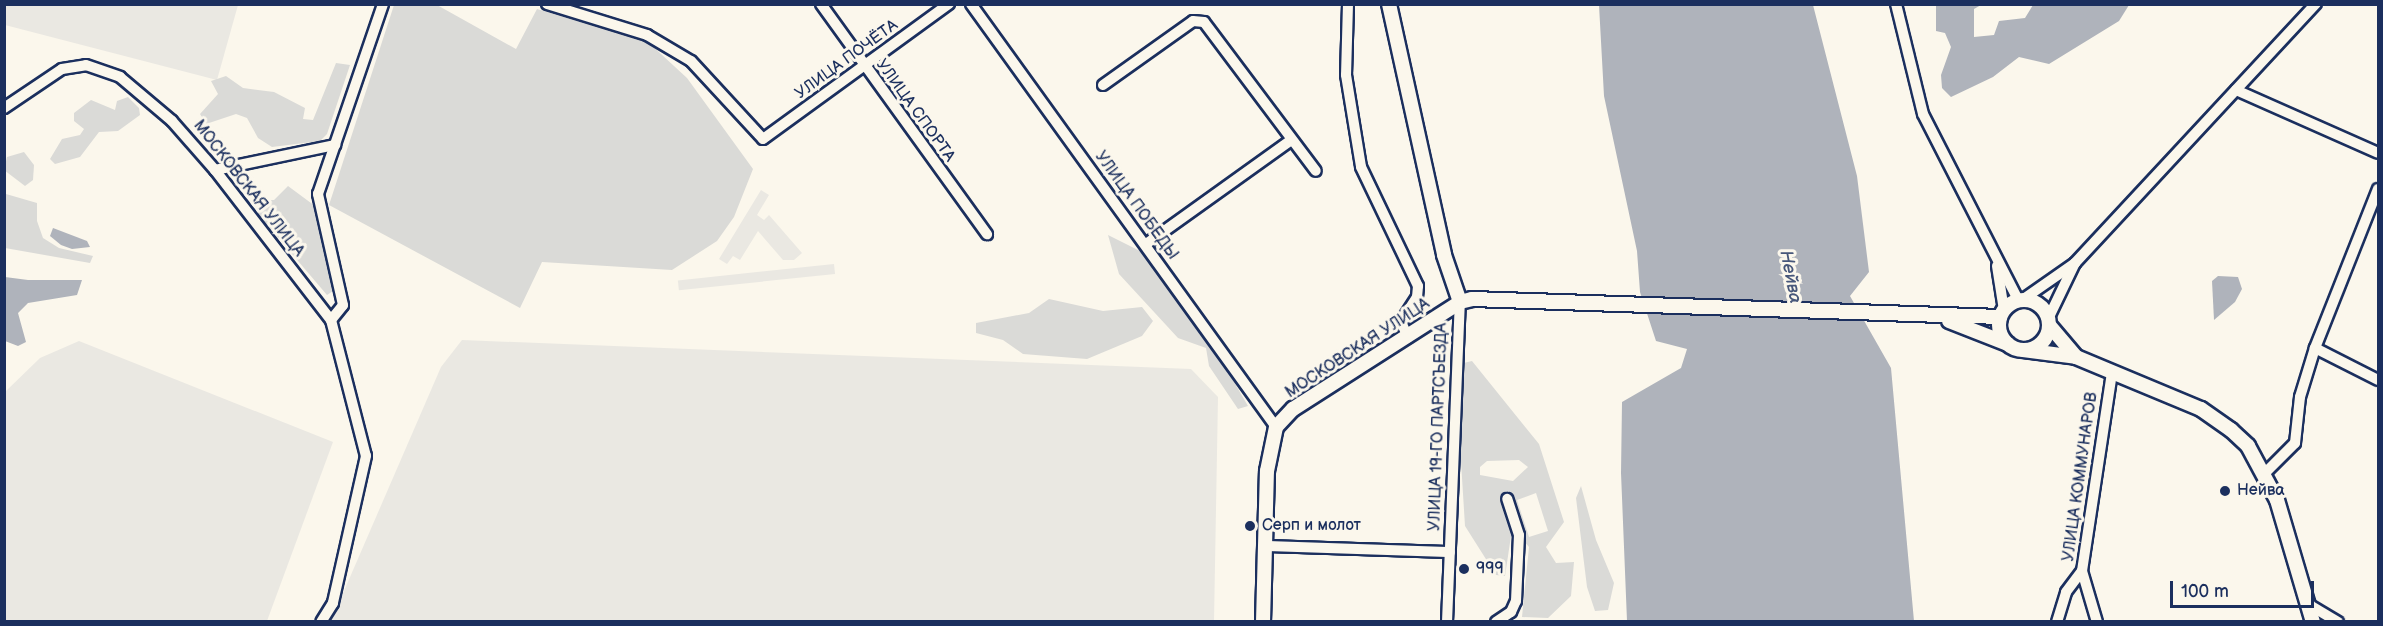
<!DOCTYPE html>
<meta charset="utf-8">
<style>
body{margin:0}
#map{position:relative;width:2383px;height:626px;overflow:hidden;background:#fbf7ec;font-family:"Balsamiq Sans",sans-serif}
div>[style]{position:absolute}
.built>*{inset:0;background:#eae8e2;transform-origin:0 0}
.green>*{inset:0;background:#dadad7}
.water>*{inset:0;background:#afb3bb}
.roads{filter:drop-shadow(2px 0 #1b2f5e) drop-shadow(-2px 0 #1b2f5e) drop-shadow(0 2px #1b2f5e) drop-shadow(0 -2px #1b2f5e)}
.minor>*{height:10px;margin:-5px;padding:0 5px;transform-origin:5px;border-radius:5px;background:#fbf7ec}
.major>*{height:14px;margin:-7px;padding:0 7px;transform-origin:7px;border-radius:7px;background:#fbf7ec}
.major>.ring{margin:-7px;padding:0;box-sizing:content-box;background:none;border:14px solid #fbf7ec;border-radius:50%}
.dots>*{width:16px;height:16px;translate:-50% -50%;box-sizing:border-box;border:3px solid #fbf7ec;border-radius:50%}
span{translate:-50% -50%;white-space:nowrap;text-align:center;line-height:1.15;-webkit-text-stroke:6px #fbf7ec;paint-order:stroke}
.street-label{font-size:16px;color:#1b2f5e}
.poi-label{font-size:16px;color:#1b2f5e}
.left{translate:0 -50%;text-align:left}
.water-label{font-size:18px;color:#47577a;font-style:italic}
.frame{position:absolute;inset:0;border:6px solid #1b2f5e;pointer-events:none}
.scale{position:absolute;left:2170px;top:581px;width:144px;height:27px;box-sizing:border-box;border:3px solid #1b2f5e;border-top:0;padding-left:8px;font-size:18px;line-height:21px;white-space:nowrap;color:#1b2f5e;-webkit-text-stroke:4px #fbf7ec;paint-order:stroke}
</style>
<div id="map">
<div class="built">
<div style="clip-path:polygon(4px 5px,238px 5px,217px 80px,5px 25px)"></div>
<div style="clip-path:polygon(761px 190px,769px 195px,757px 215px,764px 220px,769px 215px,802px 253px,794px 260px,783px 260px,758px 231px,740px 260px,733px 256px,727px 264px,719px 259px)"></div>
<div style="left:834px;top:264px;width:10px;height:157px;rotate:84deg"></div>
<div style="clip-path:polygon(462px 340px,1191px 369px,1218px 397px,1214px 621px,331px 621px,441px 367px)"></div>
<div style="clip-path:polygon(79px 341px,333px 442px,267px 621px,5px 621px,5px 392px,40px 358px)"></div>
</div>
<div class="green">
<div style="clip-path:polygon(394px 5px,437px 5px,516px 49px,537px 9px,648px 42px,687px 78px,753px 169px,734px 217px,717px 241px,672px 270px,542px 262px,520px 308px,329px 205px)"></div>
<div style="clip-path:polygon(336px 63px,350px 65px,327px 134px,320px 141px,272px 147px,258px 138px,247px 118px,236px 114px,206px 124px,200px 114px,218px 94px,211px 81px,226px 76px,243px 88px,274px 92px,305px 108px,303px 119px,313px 120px)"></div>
<div style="clip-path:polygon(128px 97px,139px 108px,140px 115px,118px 131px,99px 132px,80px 157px,55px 164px,50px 159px,62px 139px,80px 135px,84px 129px,74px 121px,74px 113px,91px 100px,115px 110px,117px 101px)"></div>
<div style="clip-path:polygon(24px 152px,34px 165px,33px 180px,25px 186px,4px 170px,7px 157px)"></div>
<div style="clip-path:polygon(288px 186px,315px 206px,333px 291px,327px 295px,258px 214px,257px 200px,274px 200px)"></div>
<div style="clip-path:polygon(6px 194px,37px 203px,37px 221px,43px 238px,59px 248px,93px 256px,90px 263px,5px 248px)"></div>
<div style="clip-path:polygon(1108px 235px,1146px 254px,1216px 351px,1248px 406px,1238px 409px,1209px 366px,1206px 348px,1178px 338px,1119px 274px)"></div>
<div style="clip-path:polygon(1049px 299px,1103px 311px,1142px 307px,1153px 321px,1142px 336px,1087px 359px,1023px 354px,1003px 340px,976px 333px,976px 323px,1029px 313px)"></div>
<div style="clip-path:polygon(evenodd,1472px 361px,1539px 444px,1564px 522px,1546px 547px,1556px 563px,1574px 562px,1571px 596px,1548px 618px,1522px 617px,1529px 547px,1519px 535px,1511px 536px,1505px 576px,1496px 575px,1465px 526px,1455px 365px,1472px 361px,1519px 460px,1528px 467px,1513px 481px,1480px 475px,1480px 467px,1487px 461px,1519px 460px,1472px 361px,1536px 493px,1548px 531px,1529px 537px,1517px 500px,1536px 493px)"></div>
<div style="clip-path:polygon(1581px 486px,1596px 540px,1614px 583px,1608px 610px,1595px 611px,1587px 587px,1576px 498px)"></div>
</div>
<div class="water">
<div style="clip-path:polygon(1599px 5px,1813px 5px,1857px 176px,1869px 272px,1850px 296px,1891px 368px,1914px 621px,1627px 621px,1621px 473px,1622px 402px,1681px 368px,1687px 349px,1656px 341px,1640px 292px,1637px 251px,1604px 96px)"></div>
<div style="clip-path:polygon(1936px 5px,1981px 5px,1974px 9px,1974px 37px,1994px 35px,1999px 21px,2025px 18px,2033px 5px,2129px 5px,2119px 21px,2049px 64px,2019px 57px,1993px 77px,1951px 97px,1942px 88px,1941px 75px,1951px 47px,1945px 33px,1936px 31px)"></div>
<div style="clip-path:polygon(53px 228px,87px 241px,90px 247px,72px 249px,61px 245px,50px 236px)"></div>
<div style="clip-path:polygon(2218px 276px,2238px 277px,2242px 289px,2235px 302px,2214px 320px,2212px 281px)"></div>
<div style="clip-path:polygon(5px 277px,28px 280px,82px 280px,77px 295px,28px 303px,18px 313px,26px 342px,18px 346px,5px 341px)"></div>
</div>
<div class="roads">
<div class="minor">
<div style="left:547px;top:4px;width:105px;rotate:17.2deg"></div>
<div style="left:647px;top:35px;width:51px;rotate:30.6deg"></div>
<div style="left:691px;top:61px;width:106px;rotate:47.3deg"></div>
<div style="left:763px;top:139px;width:230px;rotate:-36deg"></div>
<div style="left:821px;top:4px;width:284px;rotate:54.2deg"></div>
<div style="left:971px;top:4px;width:521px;rotate:54.21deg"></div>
<div style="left:1348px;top:4px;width:71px;rotate:91.6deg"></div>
<div style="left:1346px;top:75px;width:93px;rotate:80.7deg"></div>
<div style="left:1361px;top:167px;width:132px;rotate:64.4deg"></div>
<div style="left:1418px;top:286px;width:11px;rotate:95deg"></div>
<div style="left:1417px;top:297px;width:30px;rotate:123deg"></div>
<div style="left:1401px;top:322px;width:17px;rotate:65deg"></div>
<div style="left:1896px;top:4px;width:113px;rotate:76.2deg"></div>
<div style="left:1923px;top:114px;width:209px;rotate:62.9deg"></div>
<div style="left:1103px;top:85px;width:110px;rotate:-35.4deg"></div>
<div style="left:1193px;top:21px;width:11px;rotate:5deg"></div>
<div style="left:1204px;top:22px;width:186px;rotate:53.1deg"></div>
<div style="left:2236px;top:90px;width:155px;rotate:23.9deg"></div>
<div style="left:4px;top:108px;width:70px;rotate:-33.9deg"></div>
<div style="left:62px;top:69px;width:24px;rotate:-9deg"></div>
<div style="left:86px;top:65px;width:36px;rotate:19deg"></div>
<div style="left:120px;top:77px;width:68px;rotate:40.2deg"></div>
<div style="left:172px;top:121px;width:65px;rotate:48.7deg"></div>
<div style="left:215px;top:170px;width:190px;rotate:52.3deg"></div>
<div style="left:331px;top:320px;width:140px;rotate:75.6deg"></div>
<div style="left:366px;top:456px;width:151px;rotate:102.7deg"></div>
<div style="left:333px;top:603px;width:22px;rotate:122deg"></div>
<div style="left:215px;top:170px;width:123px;rotate:-11.8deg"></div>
<div style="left:1146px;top:244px;width:178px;rotate:-35.6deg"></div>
<div style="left:1997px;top:266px;width:45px;rotate:81deg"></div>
<div style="left:2022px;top:300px;width:65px;rotate:-34.9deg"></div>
<div style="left:2075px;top:263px;width:354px;rotate:-47.1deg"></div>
<div style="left:2048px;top:319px;width:62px;rotate:-64.3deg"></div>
<div style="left:331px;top:320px;width:19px;rotate:-51deg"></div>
<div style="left:343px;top:305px;width:114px;rotate:-102.7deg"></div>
<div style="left:318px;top:194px;width:201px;rotate:-71.1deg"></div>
<div style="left:2315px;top:348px;width:71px;rotate:26.9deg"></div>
<div style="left:2264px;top:474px;width:44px;rotate:-45deg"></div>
<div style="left:2295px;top:443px;width:46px;rotate:-83.8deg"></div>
<div style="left:2300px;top:397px;width:51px;rotate:-73deg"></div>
<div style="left:2315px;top:348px;width:171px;rotate:-68.4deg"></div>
<div style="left:1265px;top:546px;width:185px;rotate:1.9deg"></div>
<div style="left:2308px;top:604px;width:35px;rotate:31deg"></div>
<div style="left:1447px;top:622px;width:320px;rotate:-87.7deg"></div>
<div style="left:1496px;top:622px;width:18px;rotate:-34deg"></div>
<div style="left:1511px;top:612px;width:12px;rotate:-66deg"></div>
<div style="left:1516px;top:601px;width:66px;rotate:-87.4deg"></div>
<div style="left:1519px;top:535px;width:38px;rotate:-108deg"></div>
<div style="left:2057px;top:622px;width:31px;rotate:-73deg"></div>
<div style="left:2066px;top:592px;width:26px;rotate:-53deg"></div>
<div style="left:2097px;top:622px;width:53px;rotate:-106.4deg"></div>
<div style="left:2082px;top:571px;width:201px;rotate:-81.4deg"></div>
</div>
<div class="major">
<div style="left:1389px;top:4px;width:257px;rotate:77.6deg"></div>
<div style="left:1444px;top:255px;width:50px;rotate:71.2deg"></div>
<div class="ring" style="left:1999px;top:300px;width:36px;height:36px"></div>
<div style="left:1949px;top:321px;width:63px;rotate:21.3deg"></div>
<div style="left:2049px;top:325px;width:42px;rotate:49.8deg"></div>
<div style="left:2023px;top:350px;width:53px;rotate:7.5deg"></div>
<div style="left:2076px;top:357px;width:135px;rotate:22.6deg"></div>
<div style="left:2201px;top:409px;width:37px;rotate:35deg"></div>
<div style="left:2231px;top:430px;width:23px;rotate:43deg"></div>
<div style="left:2248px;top:446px;width:61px;rotate:61.8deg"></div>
<div style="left:2277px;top:500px;width:127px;rotate:73.6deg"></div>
<div style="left:1263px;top:622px;width:151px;rotate:-88.5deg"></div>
<div style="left:1267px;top:471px;width:45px;rotate:-78.4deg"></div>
<div style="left:1276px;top:427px;width:25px;rotate:-47deg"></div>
<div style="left:1293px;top:409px;width:198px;rotate:-32.6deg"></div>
<div style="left:1460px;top:302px;width:12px;rotate:-14deg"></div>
<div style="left:1472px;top:299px;width:528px;rotate:1.95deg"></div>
</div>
</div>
<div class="dots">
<div style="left:2225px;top:491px;background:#1b2f5e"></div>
<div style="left:1250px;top:526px;background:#1b2f5e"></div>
<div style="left:1464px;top:569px;background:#1b2f5e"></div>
</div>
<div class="street-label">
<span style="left:847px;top:60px;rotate:-36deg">УЛИЦА ПОЧЁТА</span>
<span style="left:915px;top:111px;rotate:54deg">УЛИЦА СПОРТА</span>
<span style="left:248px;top:189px;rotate:52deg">МОСКОВСКАЯ УЛИЦА</span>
<span style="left:1136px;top:206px;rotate:54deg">УЛИЦА ПОБЕДЫ</span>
<span style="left:1358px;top:349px;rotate:-33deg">МОСКОВСКАЯ УЛИЦА</span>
<span style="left:1439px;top:427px;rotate:-88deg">УЛИЦА 19-ГО ПАРТСЪЕЗДА</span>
<span style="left:2081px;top:477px;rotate:-82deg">УЛИЦА КОММУНАРОВ</span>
</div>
<div class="poi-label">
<span class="left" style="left:2237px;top:491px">Нейва</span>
<span class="left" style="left:1262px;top:526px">Серп и молот</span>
<span class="left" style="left:1476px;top:569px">999</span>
</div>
<div class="water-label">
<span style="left:1790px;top:277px;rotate:79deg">Нейва</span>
</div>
<div class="frame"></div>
<div class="scale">100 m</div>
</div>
